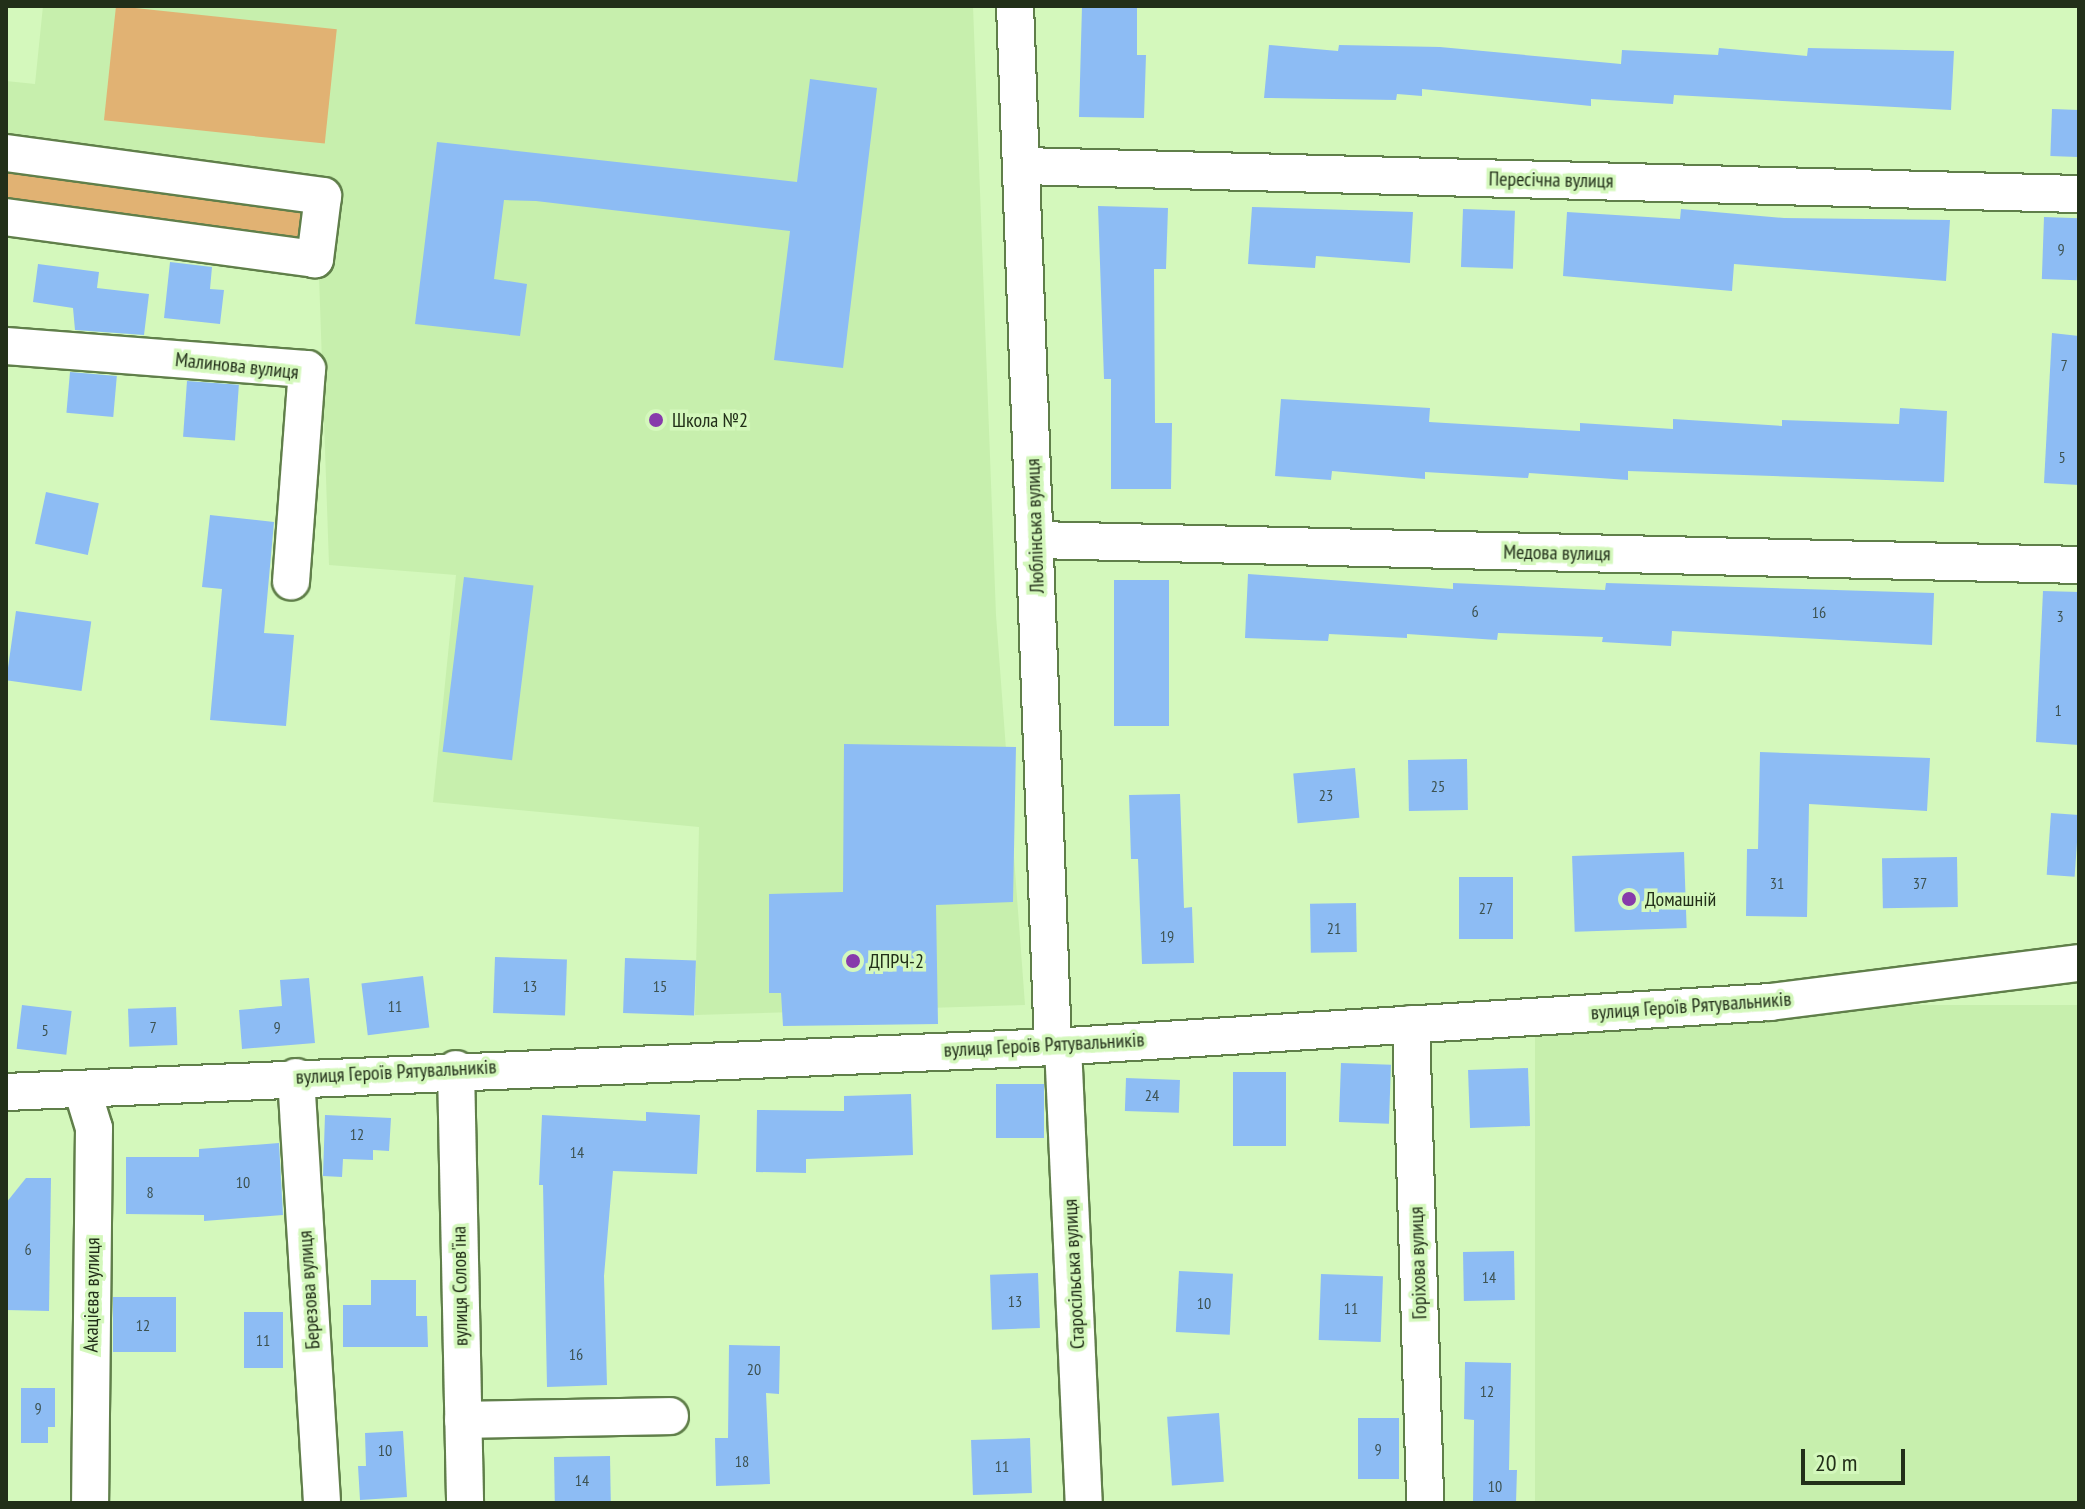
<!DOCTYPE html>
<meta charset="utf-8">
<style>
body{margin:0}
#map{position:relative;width:2085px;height:1509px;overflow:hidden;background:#d4f8bc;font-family:"PT Sans Narrow",sans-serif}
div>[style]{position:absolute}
.built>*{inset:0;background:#c7efad;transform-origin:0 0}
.green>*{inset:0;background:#e1b273;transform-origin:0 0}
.building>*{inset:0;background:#8dbcf4;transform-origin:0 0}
.roads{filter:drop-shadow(2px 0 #607f4a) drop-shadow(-2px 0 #607f4a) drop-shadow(0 2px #607f4a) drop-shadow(0 -2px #607f4a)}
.minor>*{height:36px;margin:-18px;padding:0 18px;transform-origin:18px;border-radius:18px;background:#fff}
.dots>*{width:22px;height:22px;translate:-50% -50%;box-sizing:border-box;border:4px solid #d4f8bc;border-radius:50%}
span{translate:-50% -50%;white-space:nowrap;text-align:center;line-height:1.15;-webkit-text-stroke:7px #d4f8bc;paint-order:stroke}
.number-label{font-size:16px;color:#3d5250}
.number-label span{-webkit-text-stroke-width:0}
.street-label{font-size:20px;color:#222f19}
.poi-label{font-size:20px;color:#222f19}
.left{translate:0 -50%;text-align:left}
.frame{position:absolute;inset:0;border:8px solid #222f19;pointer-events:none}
.scale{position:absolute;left:1801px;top:1449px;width:104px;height:36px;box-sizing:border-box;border:4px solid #222f19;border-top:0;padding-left:10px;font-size:24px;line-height:28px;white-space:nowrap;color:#222f19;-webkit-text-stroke:6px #d4f8bc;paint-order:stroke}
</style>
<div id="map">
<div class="built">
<div style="clip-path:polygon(43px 6px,973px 6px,996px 615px,1025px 1005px,695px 1015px,699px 827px,433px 802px,456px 575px,329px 565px,319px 276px,6px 230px,6px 81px,35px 84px)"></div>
<div style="left:2079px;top:1005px;width:498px;height:544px;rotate:90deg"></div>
</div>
<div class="green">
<div style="left:116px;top:6px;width:222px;height:115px;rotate:6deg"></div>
<div style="left:6px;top:164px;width:305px;height:41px;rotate:8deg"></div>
</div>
<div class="building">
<div style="clip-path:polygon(1082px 6px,1137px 6px,1137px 55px,1146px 55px,1144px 118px,1079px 117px)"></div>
<div style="clip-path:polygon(1269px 45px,1338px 51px,1339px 45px,1440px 47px,1621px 64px,1622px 50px,1718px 55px,1719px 48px,1807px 56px,1808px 48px,1954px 51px,1951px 110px,1674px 95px,1673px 104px,1591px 99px,1591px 106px,1422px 89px,1422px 96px,1397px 94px,1396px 100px,1264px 98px)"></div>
<div style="clip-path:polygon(810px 79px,877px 88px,843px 368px,774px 360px,790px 231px,536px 201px,504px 200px,494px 279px,527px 284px,520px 336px,415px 324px,437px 142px,797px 182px)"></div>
<div style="left:2052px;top:109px;width:27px;height:47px;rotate:2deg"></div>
<div style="clip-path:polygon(1098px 206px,1168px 208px,1166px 269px,1154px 269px,1155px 423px,1172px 423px,1171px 489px,1111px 489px,1111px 379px,1104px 379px)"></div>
<div style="clip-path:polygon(1252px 207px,1413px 212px,1410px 263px,1316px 256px,1315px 268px,1248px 264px)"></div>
<div style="left:1463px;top:209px;width:52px;height:58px;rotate:2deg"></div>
<div style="clip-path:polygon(1681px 209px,1784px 218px,1950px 220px,1946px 281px,1734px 264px,1732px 291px,1563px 276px,1567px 212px,1680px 219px)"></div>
<div style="left:2044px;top:217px;width:35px;height:62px;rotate:2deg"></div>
<div style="clip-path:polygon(170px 262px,212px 267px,210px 289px,224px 290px,220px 324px,164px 318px)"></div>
<div style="clip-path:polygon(38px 264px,99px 272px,97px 288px,149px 294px,144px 335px,75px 330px,73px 308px,33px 302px)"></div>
<div style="clip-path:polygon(2052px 333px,2079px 336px,2079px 485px,2044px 483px)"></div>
<div style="left:70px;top:372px;width:47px;height:41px;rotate:5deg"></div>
<div style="left:187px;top:381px;width:52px;height:56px;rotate:4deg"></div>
<div style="clip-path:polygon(1281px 399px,1430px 408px,1429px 422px,1580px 431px,1580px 423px,1673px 429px,1673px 419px,1782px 426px,1782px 420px,1899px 424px,1900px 408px,1947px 411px,1944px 482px,1628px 471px,1628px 480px,1529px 473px,1528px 478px,1425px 472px,1425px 479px,1332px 471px,1331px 480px,1275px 476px)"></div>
<div style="left:46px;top:492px;width:54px;height:53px;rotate:12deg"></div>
<div style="clip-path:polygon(210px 515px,274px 522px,264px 633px,294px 635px,286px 726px,210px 720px,222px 589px,202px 587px)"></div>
<div style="clip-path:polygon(1248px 574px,1453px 589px,1453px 583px,1605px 590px,1606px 583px,1934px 593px,1932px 645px,1672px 631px,1671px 646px,1602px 642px,1603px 637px,1498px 633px,1497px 640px,1407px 634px,1407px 638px,1329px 634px,1328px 641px,1245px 638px)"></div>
<div style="left:464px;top:577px;width:70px;height:176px;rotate:7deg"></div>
<div style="left:1114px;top:580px;width:55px;height:146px"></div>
<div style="clip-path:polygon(2043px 591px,2079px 592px,2079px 745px,2036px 742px)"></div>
<div style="left:16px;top:611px;width:76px;height:70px;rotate:8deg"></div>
<div style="clip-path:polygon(844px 744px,1016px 747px,1013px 902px,936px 905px,938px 1024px,783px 1026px,781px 993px,769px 993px,769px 894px,843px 892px)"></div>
<div style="clip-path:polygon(1760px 752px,1930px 758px,1927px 811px,1809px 804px,1807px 917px,1746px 916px,1747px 849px,1758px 849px)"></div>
<div style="left:1467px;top:759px;width:51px;height:59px;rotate:89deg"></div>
<div style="left:1355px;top:768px;width:50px;height:62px;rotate:85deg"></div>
<div style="clip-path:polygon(1180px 794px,1184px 908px,1192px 907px,1194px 963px,1142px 964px,1138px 859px,1131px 859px,1129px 795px)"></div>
<div style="left:2051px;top:813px;width:28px;height:62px;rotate:4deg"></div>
<div style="left:1684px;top:852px;width:76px;height:112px;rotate:88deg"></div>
<div style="left:1957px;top:857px;width:50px;height:75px;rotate:89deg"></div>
<div style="left:1459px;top:877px;width:54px;height:62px"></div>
<div style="left:1356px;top:903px;width:49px;height:46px;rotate:89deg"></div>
<div style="left:495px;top:957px;width:72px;height:56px;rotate:2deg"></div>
<div style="left:625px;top:958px;width:71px;height:55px;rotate:2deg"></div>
<div style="left:423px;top:976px;width:52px;height:62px;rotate:83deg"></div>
<div style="clip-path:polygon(309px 978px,315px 1043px,242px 1049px,239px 1010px,282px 1006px,280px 980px)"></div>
<div style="left:22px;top:1005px;width:50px;height:44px;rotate:7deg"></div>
<div style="left:176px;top:1007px;width:38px;height:48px;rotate:88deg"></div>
<div style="left:1341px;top:1063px;width:50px;height:59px;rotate:2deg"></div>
<div style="left:1528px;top:1068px;width:58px;height:60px;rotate:88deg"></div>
<div style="left:1233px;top:1072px;width:53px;height:74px"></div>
<div style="left:1126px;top:1078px;width:54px;height:33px;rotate:2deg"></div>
<div style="left:996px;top:1084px;width:48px;height:54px"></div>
<div style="clip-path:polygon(911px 1094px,913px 1155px,806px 1159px,806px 1173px,756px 1172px,757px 1110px,844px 1111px,844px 1096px)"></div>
<div style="clip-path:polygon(646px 1112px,700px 1115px,697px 1174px,613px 1171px,604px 1276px,607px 1385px,547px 1387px,543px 1185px,539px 1185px,542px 1115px,646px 1121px)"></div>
<div style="clip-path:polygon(325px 1115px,391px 1118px,389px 1151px,373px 1150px,373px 1160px,343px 1159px,342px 1177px,323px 1176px)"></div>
<div style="clip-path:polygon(279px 1143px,283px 1215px,204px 1221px,204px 1215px,126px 1214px,126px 1157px,199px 1157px,199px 1149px)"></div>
<div style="clip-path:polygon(26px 1178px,51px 1178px,49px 1311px,6px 1310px,6px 1203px)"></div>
<div style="left:1514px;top:1251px;width:49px;height:51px;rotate:89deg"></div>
<div style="left:1179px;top:1271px;width:54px;height:61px;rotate:3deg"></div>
<div style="left:1038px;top:1273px;width:55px;height:48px;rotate:88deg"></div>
<div style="left:1321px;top:1274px;width:62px;height:66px;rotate:2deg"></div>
<div style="clip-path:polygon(371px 1280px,416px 1280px,416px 1316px,427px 1316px,428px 1347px,343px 1347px,343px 1305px,371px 1305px)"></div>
<div style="left:113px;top:1297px;width:63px;height:55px"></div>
<div style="left:244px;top:1312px;width:39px;height:56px"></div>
<div style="clip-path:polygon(729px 1345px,780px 1346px,779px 1394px,766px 1393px,770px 1484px,716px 1486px,715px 1438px,728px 1438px)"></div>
<div style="clip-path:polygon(1465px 1362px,1511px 1363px,1509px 1470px,1517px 1470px,1516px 1503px,1473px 1503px,1474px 1420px,1464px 1419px)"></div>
<div style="clip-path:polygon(21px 1388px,55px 1388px,55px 1427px,48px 1427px,48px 1443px,21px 1443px)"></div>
<div style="left:1219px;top:1413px;width:69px;height:52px;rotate:86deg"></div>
<div style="left:1358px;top:1418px;width:41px;height:61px"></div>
<div style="clip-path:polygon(403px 1431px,407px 1497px,360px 1500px,358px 1466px,366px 1466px,365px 1433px)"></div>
<div style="left:1030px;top:1438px;width:55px;height:59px;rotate:88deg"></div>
<div style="left:610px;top:1456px;width:47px;height:56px;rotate:89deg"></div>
</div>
<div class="roads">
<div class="minor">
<div style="left:1015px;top:6px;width:1042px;rotate:87.91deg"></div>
<div style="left:6px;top:153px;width:320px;rotate:7.7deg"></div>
<div style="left:323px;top:196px;width:64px;rotate:97.2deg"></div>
<div style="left:315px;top:259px;width:312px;rotate:-172.3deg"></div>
<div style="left:1023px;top:166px;width:1056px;rotate:1.52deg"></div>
<div style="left:6px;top:346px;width:302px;rotate:4.4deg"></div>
<div style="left:307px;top:369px;width:213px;rotate:94.3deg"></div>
<div style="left:1036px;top:540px;width:1043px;rotate:1.37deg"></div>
<div style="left:1411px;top:1024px;width:479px;rotate:88.3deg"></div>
<div style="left:1063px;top:1046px;width:457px;rotate:87.4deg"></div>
<div style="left:456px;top:1069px;width:434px;rotate:88.8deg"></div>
<div style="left:296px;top:1077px;width:427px;rotate:86.5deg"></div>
<div style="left:82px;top:1089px;width:41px;rotate:72.9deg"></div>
<div style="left:94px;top:1128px;width:375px;rotate:90.6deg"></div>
<div style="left:6px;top:1092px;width:1048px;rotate:-2.46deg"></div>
<div style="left:1053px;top:1047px;width:718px;rotate:-3.59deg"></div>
<div style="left:1770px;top:1002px;width:311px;rotate:-7.2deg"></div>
<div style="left:463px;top:1420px;width:207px;rotate:-1.1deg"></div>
</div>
</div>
<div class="dots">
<div style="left:656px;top:420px;background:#873aab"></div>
<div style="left:1629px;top:899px;background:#873aab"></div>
<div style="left:853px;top:961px;background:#873aab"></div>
</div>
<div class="number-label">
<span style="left:2061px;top:249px">9</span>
<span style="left:2064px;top:365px">7</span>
<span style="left:2062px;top:457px">5</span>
<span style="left:1475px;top:611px">6</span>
<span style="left:1819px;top:612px">16</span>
<span style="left:2060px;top:616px">3</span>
<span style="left:2058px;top:710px">1</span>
<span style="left:1438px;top:786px">25</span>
<span style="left:1326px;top:795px">23</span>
<span style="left:1777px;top:883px">31</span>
<span style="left:1920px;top:883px">37</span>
<span style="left:1486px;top:908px">27</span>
<span style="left:1334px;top:928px">21</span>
<span style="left:1167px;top:936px">19</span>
<span style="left:530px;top:986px">13</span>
<span style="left:660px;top:986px">15</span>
<span style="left:395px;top:1006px">11</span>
<span style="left:153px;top:1027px">7</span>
<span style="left:277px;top:1027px">9</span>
<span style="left:45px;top:1030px">5</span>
<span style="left:1152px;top:1095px">24</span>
<span style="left:357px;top:1134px">12</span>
<span style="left:577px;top:1152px">14</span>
<span style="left:243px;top:1182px">10</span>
<span style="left:150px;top:1192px">8</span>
<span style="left:28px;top:1249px">6</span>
<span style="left:1489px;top:1277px">14</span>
<span style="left:1015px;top:1301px">13</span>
<span style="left:1204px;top:1303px">10</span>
<span style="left:1351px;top:1308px">11</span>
<span style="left:143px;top:1325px">12</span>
<span style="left:263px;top:1340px">11</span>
<span style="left:576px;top:1354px">16</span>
<span style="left:754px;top:1369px">20</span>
<span style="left:1487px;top:1391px">12</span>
<span style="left:38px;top:1408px">9</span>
<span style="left:1378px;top:1449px">9</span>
<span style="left:385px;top:1450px">10</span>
<span style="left:742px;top:1461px">18</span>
<span style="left:1002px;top:1466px">11</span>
<span style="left:582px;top:1480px">14</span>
<span style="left:1495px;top:1486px">10</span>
</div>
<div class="street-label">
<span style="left:1551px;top:180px;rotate:1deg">Пересічна вулиця</span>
<span style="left:237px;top:366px;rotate:6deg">Малинова вулиця</span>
<span style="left:1035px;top:526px;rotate:-92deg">Люблінська вулиця</span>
<span style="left:1557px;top:553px;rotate:1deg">Медова вулиця</span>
<span style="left:1691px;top:1006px;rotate:-4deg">вулиця Героїв Рятувальників</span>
<span style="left:1044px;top:1045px;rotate:-3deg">вулиця Героїв Рятувальників</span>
<span style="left:396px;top:1072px;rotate:-3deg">вулиця Героїв Рятувальників</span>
<span style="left:1418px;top:1263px;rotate:-92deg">Горіхова вулиця</span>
<span style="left:1074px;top:1274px;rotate:-93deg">Старосільська вулиця</span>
<span style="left:460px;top:1286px;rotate:-91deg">вулиця Солов'їна</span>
<span style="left:309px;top:1290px;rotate:-94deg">Березова вулиця</span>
<span style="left:92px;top:1295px;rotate:-89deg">Акацієва вулиця</span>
</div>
<div class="poi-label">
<span class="left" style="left:672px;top:420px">Школа №2</span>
<span class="left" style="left:1645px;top:899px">Домашній</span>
<span class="left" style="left:869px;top:961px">ДПРЧ-2</span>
</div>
<div class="frame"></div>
<div class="scale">20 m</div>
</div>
